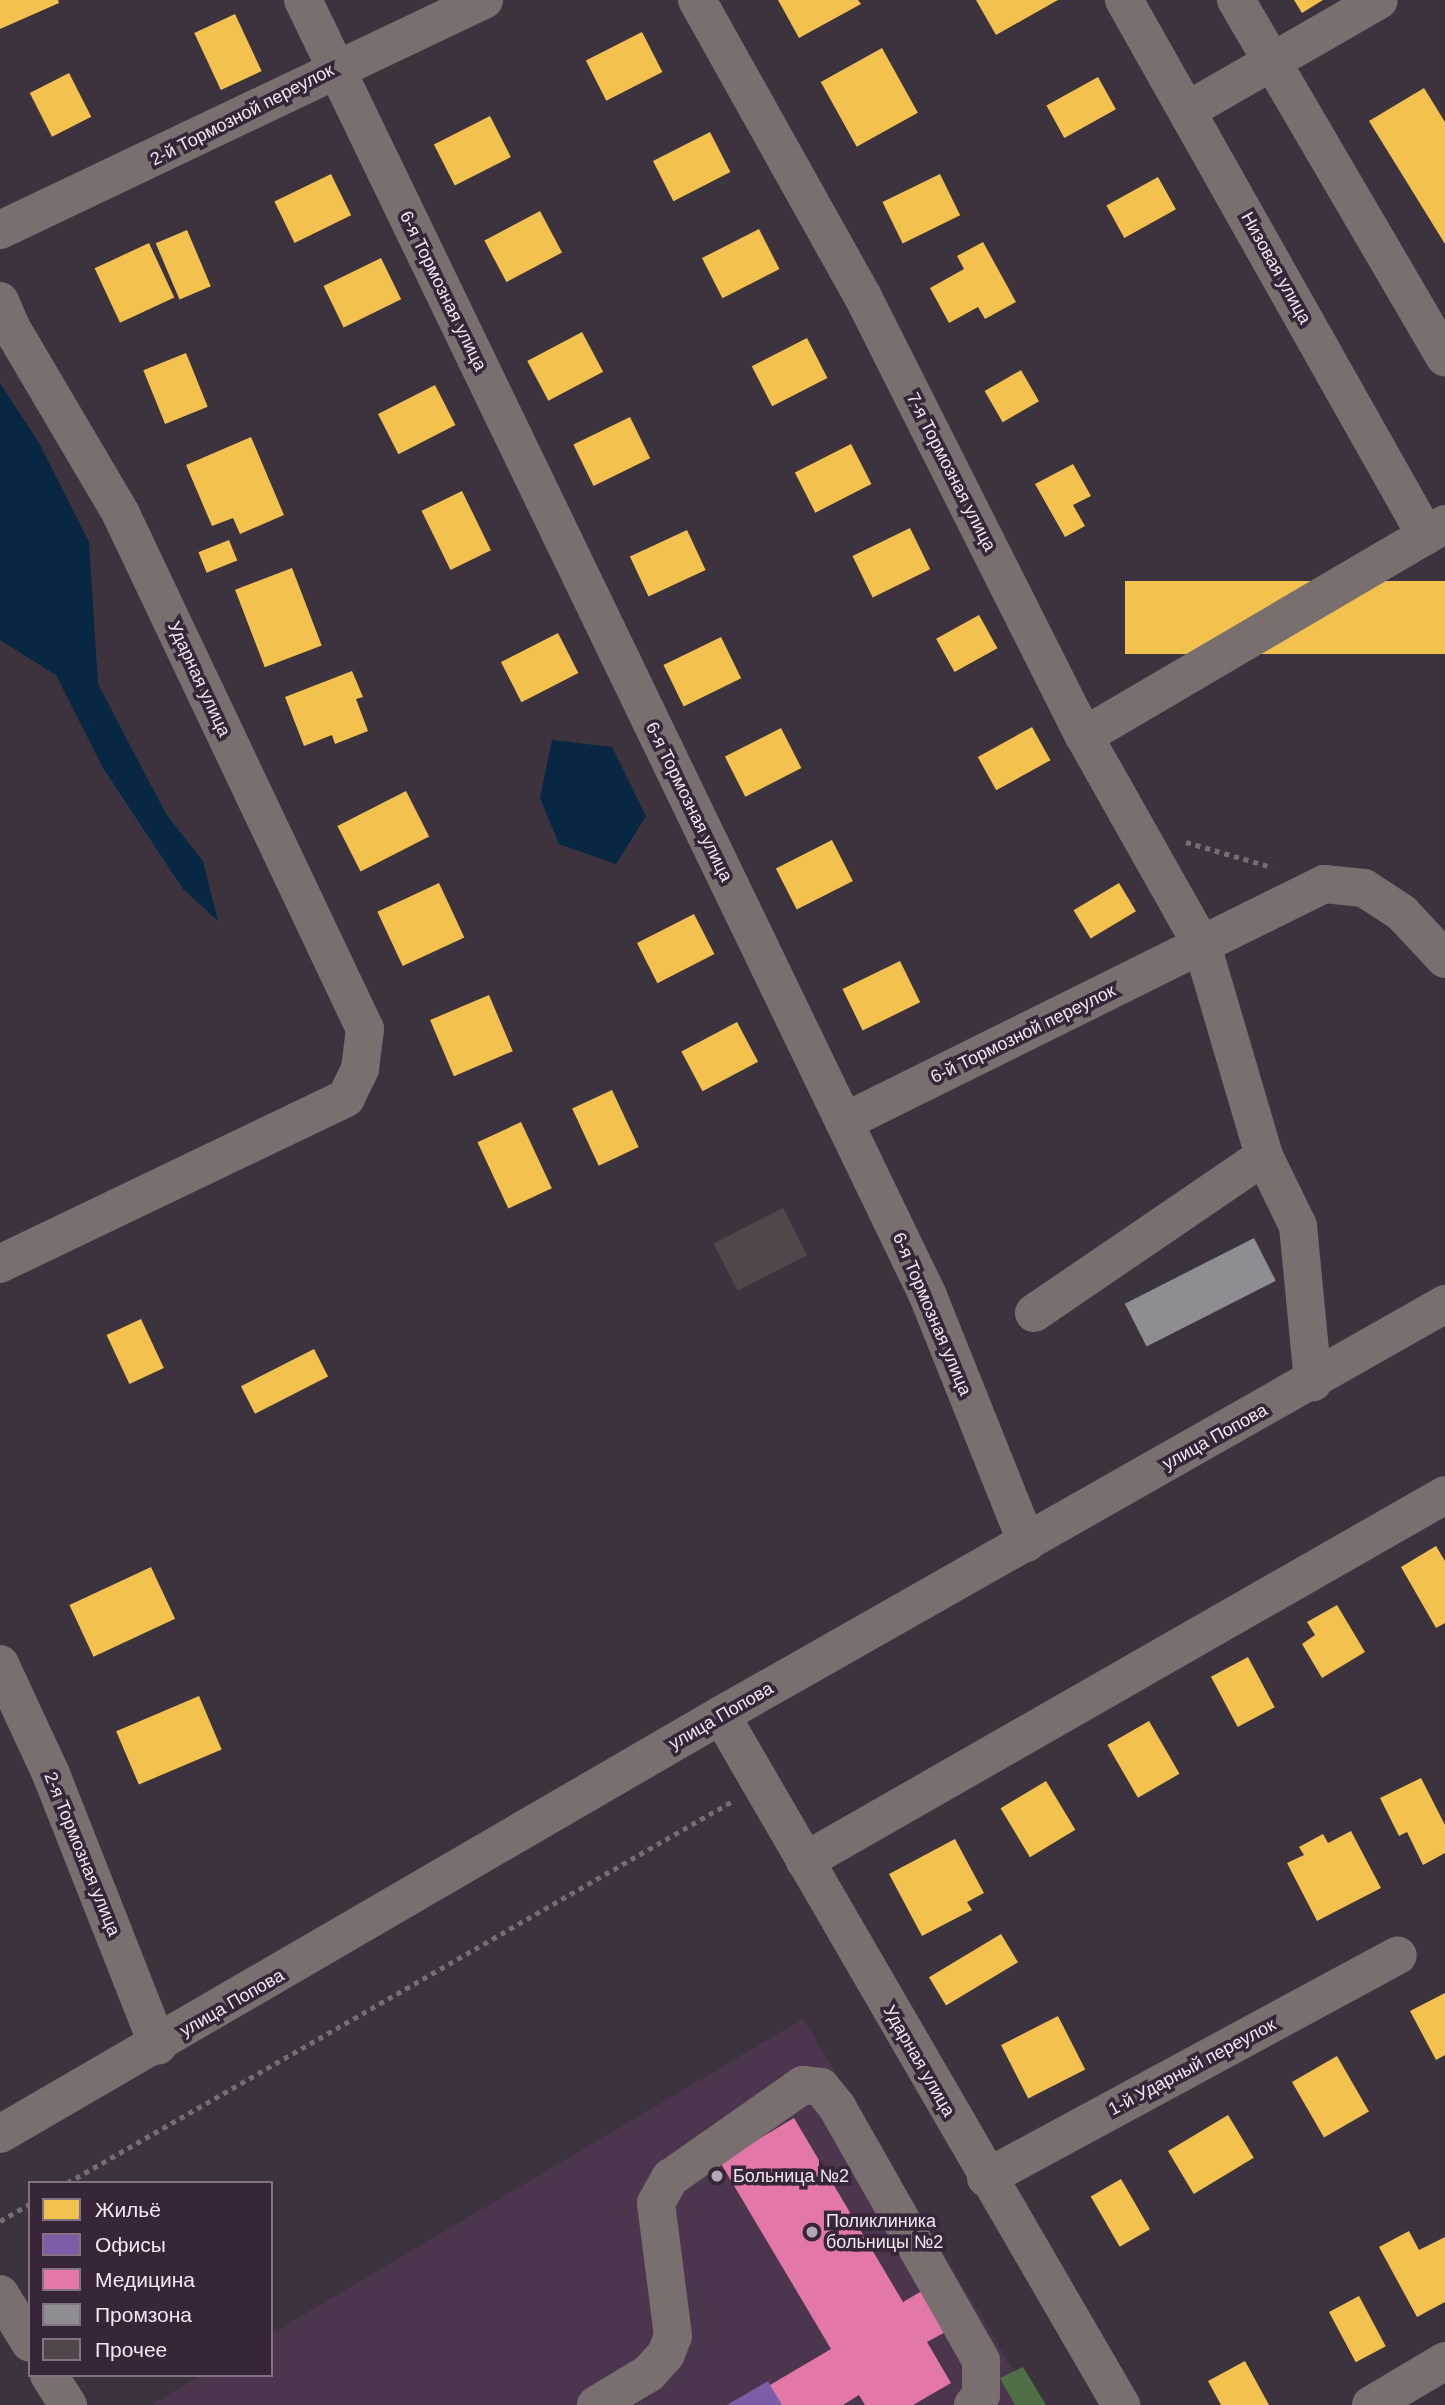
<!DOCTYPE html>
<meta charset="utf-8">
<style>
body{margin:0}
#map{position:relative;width:1445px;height:2405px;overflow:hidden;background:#3d333e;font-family:Helvetica,sans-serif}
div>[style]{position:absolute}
.built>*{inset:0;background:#4c364e}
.forest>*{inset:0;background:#516f47}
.water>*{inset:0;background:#072743}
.homes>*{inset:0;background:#f2c14e;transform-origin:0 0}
.offices>*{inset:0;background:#7b5ea7}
.health>*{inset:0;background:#e377a8}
.industry>*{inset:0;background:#8d8d92;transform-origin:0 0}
.building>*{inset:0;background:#51474b;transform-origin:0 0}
.path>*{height:4.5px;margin-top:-2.25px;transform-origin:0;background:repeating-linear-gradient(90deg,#756d71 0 5px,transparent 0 10px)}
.minor>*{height:38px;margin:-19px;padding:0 19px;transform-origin:19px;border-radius:19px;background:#796f6f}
.dots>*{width:19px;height:19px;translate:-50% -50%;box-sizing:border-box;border:4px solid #372538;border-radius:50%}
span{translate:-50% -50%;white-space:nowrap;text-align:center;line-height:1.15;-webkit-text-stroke:7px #372538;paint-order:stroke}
.street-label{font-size:18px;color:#f2e6f2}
.poi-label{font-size:18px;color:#f2e6f2}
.left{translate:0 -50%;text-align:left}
.legend{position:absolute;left:28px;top:2181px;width:245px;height:196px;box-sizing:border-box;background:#372538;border:2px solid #827282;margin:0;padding:9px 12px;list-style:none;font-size:21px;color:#f2e6f2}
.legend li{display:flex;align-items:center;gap:14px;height:35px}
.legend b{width:35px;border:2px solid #827282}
</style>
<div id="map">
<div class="built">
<div style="clip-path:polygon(803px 2019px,1034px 2405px,152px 2405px,202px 2375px,271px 2375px,271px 2334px)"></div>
</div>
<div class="forest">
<div style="clip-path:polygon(1023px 2367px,1046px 2405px,1015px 2405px,1000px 2378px)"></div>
</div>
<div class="water">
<div style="clip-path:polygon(0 383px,39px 443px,89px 542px,98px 684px,166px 814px,203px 861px,218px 921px,183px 889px,103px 768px,56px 675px,0 640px)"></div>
<div style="clip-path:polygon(552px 740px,612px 747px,646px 816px,616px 864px,559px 844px,540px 798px)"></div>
</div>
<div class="homes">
<div style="clip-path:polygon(0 0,58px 0,59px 3px,0 29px)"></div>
<div style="clip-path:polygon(778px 0,858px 0,861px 4px,799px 38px)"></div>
<div style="clip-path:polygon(976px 0,1058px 0,996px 35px)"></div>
<div style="clip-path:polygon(1294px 0,1323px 0,1302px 13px)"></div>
<div style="left:235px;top:14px;width:63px;height:45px;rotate:65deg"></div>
<div style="left:642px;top:32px;width:45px;height:63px;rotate:63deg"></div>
<div style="left:882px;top:48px;width:74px;height:70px;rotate:61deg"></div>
<div style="left:69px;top:73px;width:49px;height:44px;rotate:63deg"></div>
<div style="left:1098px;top:77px;width:37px;height:59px;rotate:61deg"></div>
<div style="clip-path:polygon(1424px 88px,1445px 122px,1445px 244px,1369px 121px)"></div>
<div style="left:490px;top:116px;width:46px;height:63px;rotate:63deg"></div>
<div style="left:710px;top:132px;width:45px;height:64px;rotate:63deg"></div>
<div style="left:331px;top:174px;width:46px;height:63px;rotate:64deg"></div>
<div style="left:940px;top:174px;width:46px;height:64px;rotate:64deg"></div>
<div style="left:1158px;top:177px;width:37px;height:59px;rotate:61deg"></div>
<div style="left:540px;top:211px;width:47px;height:63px;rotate:62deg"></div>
<div style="left:759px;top:229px;width:45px;height:64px;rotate:63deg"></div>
<div style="left:187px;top:230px;width:61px;height:34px;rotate:67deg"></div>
<div style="clip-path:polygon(983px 242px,1016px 302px,985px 319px,978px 307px,949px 323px,930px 288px,964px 269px,957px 256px)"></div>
<div style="left:149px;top:243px;width:60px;height:60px;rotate:65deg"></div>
<div style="left:381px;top:258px;width:46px;height:64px;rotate:64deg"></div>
<div style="left:582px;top:332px;width:45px;height:62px;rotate:62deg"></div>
<div style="left:807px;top:338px;width:45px;height:62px;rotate:63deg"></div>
<div style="left:186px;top:353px;width:58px;height:46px;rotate:68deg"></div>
<div style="left:1021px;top:370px;width:36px;height:42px;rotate:60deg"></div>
<div style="left:435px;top:385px;width:45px;height:64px;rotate:63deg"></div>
<div style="left:630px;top:417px;width:46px;height:63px;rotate:64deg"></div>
<div style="clip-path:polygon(251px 437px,284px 515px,240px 534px,233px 518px,212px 526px,186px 465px)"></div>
<div style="left:851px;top:444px;width:45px;height:63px;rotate:63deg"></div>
<div style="clip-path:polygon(1073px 464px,1091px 496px,1073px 505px,1085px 526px,1065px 537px,1035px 484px)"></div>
<div style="left:462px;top:491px;width:66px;height:45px;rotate:64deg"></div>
<div style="left:910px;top:528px;width:46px;height:64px;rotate:64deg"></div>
<div style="left:687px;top:530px;width:44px;height:63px;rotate:65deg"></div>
<div style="left:229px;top:540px;width:22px;height:33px;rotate:68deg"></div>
<div style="left:292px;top:568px;width:83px;height:61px;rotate:69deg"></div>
<div style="left:1445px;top:581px;width:73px;height:320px;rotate:90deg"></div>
<div style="left:979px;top:615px;width:38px;height:49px;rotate:61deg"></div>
<div style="left:558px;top:633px;width:45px;height:64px;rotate:63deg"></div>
<div style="left:721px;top:637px;width:46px;height:64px;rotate:64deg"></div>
<div style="clip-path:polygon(352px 671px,363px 697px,356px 699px,368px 731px,335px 744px,332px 735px,304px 746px,285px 697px)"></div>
<div style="left:1032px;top:727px;width:38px;height:62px;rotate:61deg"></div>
<div style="left:781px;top:728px;width:45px;height:63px;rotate:63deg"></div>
<div style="left:406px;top:791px;width:51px;height:77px;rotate:63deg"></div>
<div style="left:832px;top:840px;width:46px;height:63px;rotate:63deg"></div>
<div style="left:439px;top:883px;width:60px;height:68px;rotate:65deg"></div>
<div style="left:1119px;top:883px;width:33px;height:53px;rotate:59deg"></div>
<div style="left:694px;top:914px;width:45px;height:64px;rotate:63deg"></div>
<div style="left:900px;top:961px;width:46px;height:64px;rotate:64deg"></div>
<div style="left:489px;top:995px;width:61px;height:64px;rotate:67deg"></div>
<div style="left:737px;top:1022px;width:45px;height:63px;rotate:62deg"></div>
<div style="left:612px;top:1090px;width:63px;height:44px;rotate:65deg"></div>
<div style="left:521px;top:1122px;width:73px;height:48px;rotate:65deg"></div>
<div style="left:141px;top:1319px;width:54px;height:38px;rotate:65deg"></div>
<div style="left:314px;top:1349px;width:31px;height:82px;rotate:63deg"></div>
<div style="clip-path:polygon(1436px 1546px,1445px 1561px,1445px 1623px,1436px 1628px,1401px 1567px)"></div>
<div style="left:151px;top:1567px;width:57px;height:90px;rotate:65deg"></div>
<div style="clip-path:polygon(1337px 1605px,1365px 1652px,1322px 1678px,1302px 1644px,1315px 1635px,1307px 1622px)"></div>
<div style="left:1248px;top:1657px;width:57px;height:42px;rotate:62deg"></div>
<div style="left:199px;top:1696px;width:58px;height:90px;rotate:67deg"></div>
<div style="left:1149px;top:1721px;width:61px;height:48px;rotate:60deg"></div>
<div style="clip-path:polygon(1421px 1778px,1445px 1825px,1445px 1853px,1423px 1865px,1407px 1832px,1399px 1836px,1380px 1798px)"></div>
<div style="left:1046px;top:1781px;width:57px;height:53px;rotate:59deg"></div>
<div style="clip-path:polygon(1351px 1831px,1381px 1888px,1317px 1921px,1287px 1863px,1304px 1855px,1299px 1847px,1323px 1834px,1328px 1843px)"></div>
<div style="clip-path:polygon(955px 1839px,984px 1893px,967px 1902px,972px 1910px,922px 1936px,889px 1874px)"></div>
<div style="left:1001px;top:1934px;width:33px;height:84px;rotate:59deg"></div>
<div style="clip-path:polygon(1445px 1993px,1445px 2055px,1436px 2060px,1410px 2011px)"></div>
<div style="left:1058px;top:2016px;width:60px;height:64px;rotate:63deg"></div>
<div style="left:1337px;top:2056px;width:64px;height:52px;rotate:60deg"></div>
<div style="left:1228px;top:2115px;width:50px;height:70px;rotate:59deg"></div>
<div style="left:1121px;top:2179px;width:58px;height:35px;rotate:60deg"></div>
<div style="clip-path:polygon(1409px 2231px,1419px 2250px,1445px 2237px,1445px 2302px,1417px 2317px,1379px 2247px)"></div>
<div style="left:1359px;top:2296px;width:57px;height:34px;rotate:62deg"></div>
<div style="clip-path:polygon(1245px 2361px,1269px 2405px,1221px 2405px,1208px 2381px)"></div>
</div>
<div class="offices">
<div style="clip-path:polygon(768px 2381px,782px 2405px,727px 2405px)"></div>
</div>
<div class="health">
<div style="clip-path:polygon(794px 2118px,903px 2302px,927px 2288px,951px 2329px,927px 2342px,951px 2383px,913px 2405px,865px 2405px,859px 2395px,843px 2405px,782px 2405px,770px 2385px,831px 2349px,720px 2162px)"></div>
</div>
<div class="industry">
<div style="left:1254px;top:1238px;width:48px;height:145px;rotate:63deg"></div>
</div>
<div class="building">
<div style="left:783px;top:1208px;width:53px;height:78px;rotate:63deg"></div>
</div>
<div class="path">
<div style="left:1186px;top:842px;width:90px;rotate:16.2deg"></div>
<div style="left:67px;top:2183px;width:766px;rotate:-29.85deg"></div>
<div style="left:0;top:2221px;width:34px;rotate:-30deg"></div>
</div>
<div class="minor">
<div style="left:303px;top:0;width:1439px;rotate:64.25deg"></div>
<div style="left:928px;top:1296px;width:266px;rotate:68.2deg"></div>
<div style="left:697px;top:0;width:340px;rotate:60.8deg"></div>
<div style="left:863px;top:297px;width:491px;rotate:63.3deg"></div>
<div style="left:1084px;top:736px;width:240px;rotate:60.6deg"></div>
<div style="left:1202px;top:945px;width:220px;rotate:73.6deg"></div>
<div style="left:1264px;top:1156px;width:78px;rotate:64.1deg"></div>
<div style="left:1298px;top:1226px;width:157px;rotate:84.5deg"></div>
<div style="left:1124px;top:0;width:615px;rotate:60.6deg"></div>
<div style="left:1236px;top:0;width:414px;rotate:59.7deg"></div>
<div style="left:1188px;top:110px;width:220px;rotate:-29.9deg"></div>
<div style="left:0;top:230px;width:536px;rotate:-25.42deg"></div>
<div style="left:0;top:301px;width:28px;rotate:67deg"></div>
<div style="left:11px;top:327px;width:217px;rotate:59.5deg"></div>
<div style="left:121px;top:514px;width:570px;rotate:64.65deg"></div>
<div style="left:365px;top:1029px;width:40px;rotate:97.1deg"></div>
<div style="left:360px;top:1069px;width:32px;rotate:116deg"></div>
<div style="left:346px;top:1098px;width:384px;rotate:154.4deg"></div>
<div style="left:1084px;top:736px;width:419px;rotate:-30.4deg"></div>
<div style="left:844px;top:1122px;width:536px;rotate:-26.37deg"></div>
<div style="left:1324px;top:884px;width:40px;rotate:5.7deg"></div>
<div style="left:1364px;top:888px;width:45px;rotate:33.3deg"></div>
<div style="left:1402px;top:913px;width:63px;rotate:46.9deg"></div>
<div style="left:1034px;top:1313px;width:278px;rotate:-34.3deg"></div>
<div style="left:0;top:1664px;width:121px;rotate:65.1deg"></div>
<div style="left:51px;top:1774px;width:292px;rotate:68.5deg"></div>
<div style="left:721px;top:1715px;width:798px;rotate:59.9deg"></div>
<div style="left:805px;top:1861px;width:737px;rotate:-29.76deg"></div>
<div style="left:0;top:2134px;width:834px;rotate:-30.16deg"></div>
<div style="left:721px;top:1715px;width:833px;rotate:-29.58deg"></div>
<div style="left:986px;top:2178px;width:468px;rotate:-28.4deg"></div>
<div style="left:0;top:2294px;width:57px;rotate:58.5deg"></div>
<div style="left:49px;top:2375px;width:36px;rotate:58deg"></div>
<div style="left:596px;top:2405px;width:62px;rotate:-31.1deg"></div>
<div style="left:649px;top:2373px;width:25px;rotate:-48deg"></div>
<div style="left:666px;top:2354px;width:19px;rotate:-69deg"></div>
<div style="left:673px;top:2336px;width:134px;rotate:-97.3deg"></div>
<div style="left:656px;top:2203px;width:29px;rotate:-61deg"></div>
<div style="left:670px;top:2178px;width:162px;rotate:-35deg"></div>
<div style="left:803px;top:2085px;width:18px;rotate:6deg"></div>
<div style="left:821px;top:2087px;width:26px;rotate:51deg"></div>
<div style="left:837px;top:2107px;width:292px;rotate:60.4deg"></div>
<div style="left:981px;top:2361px;width:34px;rotate:90deg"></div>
<div style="left:981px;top:2395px;width:13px;rotate:129deg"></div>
<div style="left:1371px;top:2405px;width:86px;rotate:-30.7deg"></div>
</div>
<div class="dots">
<div style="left:717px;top:2176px;background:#b3a7b3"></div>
<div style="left:812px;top:2232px;background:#b3a7b3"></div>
</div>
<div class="street-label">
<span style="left:242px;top:115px;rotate:-27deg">2-й Тормозной переулок</span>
<span style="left:1276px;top:268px;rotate:61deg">Низовая улица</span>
<span style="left:443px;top:291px;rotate:64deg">6-я Тормозная улица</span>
<span style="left:951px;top:472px;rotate:63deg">7-я Тормозная улица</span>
<span style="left:199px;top:679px;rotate:65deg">Ударная улица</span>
<span style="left:689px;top:802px;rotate:64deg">6-я Тормозная улица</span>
<span style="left:1023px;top:1034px;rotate:-26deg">6-й Тормозной переулок</span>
<span style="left:932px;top:1314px;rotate:67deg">6-я Тормозная улица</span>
<span style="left:1215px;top:1437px;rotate:-29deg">улица Попова</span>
<span style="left:721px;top:1716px;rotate:-30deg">улица Попова</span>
<span style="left:82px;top:1854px;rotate:68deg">2-я Тормозная улица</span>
<span style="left:232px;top:2003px;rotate:-30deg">улица Попова</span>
<span style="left:919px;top:2061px;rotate:60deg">Ударная улица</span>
<span style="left:1192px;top:2067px;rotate:-28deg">1-й Ударный переулок</span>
</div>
<div class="poi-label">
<span class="left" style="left:733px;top:2176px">Больница №2</span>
<span class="left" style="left:826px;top:2232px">Поликлиника<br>больницы №2</span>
</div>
<ul class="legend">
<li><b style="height:19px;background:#f2c14e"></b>Жильё</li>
<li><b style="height:19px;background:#7b5ea7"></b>Офисы</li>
<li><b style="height:19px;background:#e377a8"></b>Медицина</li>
<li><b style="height:19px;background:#8d8d92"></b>Промзона</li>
<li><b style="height:19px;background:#51474b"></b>Прочее</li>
</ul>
</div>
